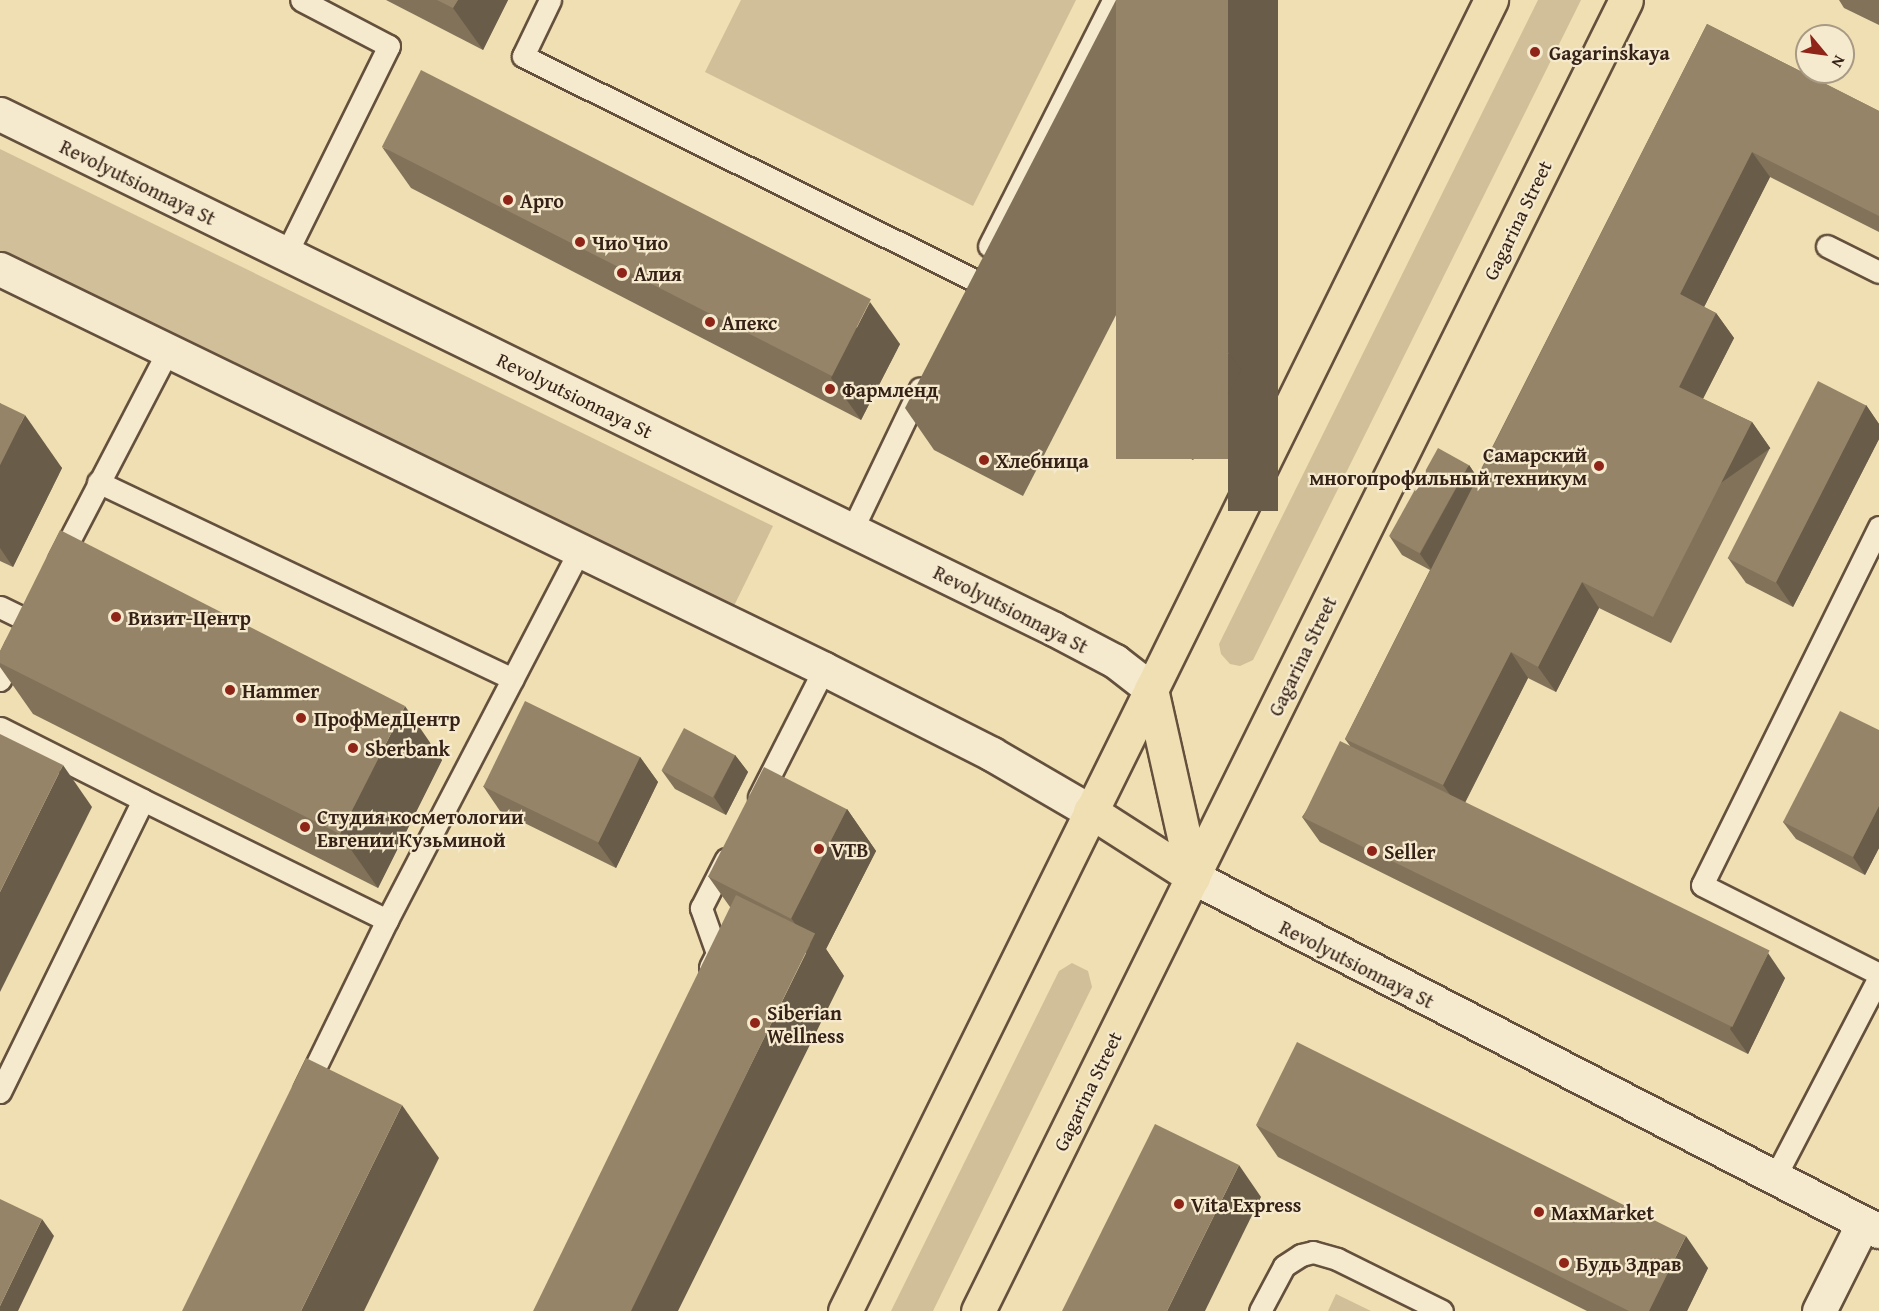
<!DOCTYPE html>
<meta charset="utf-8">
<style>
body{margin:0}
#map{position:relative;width:1879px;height:1311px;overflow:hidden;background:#f0dfb3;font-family:"Gentium Book Plus",serif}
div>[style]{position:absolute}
.green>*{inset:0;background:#d0bf98;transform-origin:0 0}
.roads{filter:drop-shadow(2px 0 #64503d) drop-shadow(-2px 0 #64503d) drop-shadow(0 2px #64503d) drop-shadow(0 -2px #64503d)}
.service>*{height:21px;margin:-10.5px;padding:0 10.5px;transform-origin:10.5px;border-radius:10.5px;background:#f5eace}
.minor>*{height:33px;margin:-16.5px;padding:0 16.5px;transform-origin:16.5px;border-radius:16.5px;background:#f5eace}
.secondary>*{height:33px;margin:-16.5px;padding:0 16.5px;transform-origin:16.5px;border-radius:16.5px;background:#f5eace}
.primary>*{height:33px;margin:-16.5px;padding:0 16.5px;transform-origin:16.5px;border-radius:16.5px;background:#f0dfb3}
.wall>*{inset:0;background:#817259}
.shaded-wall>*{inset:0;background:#695c49;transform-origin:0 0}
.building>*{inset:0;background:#968468;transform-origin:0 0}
.dots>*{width:16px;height:16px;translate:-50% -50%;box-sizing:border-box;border:3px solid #f5eace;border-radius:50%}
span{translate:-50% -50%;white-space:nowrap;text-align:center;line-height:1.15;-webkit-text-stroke:4.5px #f5eace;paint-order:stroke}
.poi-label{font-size:20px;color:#352116;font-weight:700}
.left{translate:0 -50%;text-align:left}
.right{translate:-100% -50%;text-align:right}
.street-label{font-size:20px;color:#352116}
.north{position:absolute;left:1795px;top:24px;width:60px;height:60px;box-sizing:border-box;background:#f5eace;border:2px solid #a89a84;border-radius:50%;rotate:119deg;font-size:16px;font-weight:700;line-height:24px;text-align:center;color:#352116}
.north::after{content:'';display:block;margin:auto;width:21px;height:27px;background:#8f2418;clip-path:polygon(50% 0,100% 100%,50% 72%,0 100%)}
</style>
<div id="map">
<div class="green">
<div style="clip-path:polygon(741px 0,1076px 0,973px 206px,705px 72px)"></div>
<div style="clip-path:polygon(1538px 0,1581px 0,1253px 660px,1240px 666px,1230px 664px,1221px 654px,1219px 644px)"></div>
<div style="left:0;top:149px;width:860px;height:103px;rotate:26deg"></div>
<div style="clip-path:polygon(1072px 963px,1088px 971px,1092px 987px,933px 1311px,891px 1311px,1059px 971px)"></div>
<div style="clip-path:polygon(1336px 1294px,1371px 1311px,1328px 1311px)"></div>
</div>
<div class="roads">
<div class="service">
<div style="left:550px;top:0;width:62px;rotate:115.7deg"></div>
<div style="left:523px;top:56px;width:501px;rotate:26.41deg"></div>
<div style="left:989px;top:246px;width:275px;rotate:-63.2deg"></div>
<div style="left:1827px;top:246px;width:58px;rotate:26.6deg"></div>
<div style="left:286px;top:254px;width:232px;rotate:-63.7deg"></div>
<div style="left:389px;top:46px;width:99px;rotate:-152.4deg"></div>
<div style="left:98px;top:482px;width:459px;rotate:25.4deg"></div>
<div style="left:1879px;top:527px;width:399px;rotate:116.3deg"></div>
<div style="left:1702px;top:885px;width:198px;rotate:26.7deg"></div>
<div style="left:852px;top:530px;width:157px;rotate:-64.4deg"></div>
<div style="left:59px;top:560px;width:236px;rotate:-62.5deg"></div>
<div style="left:0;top:607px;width:32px;rotate:26deg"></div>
<div style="left:0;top:680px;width:37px;rotate:-64deg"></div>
<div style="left:0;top:728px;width:160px;rotate:26.7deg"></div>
<div style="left:759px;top:797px;width:144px;rotate:-63.1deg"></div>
<div style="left:387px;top:920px;width:416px;rotate:-62.5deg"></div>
<div style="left:710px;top:967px;width:16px;rotate:-63deg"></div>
<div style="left:717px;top:953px;width:48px;rotate:-109.6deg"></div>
<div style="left:701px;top:908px;width:55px;rotate:-63deg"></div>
<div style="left:0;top:1092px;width:325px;rotate:-63.9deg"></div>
<div style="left:143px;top:800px;width:272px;rotate:26.2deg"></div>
<div style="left:387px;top:920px;width:189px;rotate:116deg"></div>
<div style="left:1775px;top:1177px;width:225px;rotate:-62.5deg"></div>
<div style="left:1260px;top:1311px;width:51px;rotate:-61.9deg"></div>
<div style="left:1284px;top:1266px;width:20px;rotate:-33deg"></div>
<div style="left:1301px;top:1255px;width:12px;rotate:-14deg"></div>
<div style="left:1313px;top:1252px;width:25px;rotate:16deg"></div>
<div style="left:1337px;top:1259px;width:117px;rotate:26.3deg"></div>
</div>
<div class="minor">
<div style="left:1819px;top:1311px;width:98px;rotate:-63.4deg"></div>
</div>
<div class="secondary">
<div style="left:0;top:114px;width:1173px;rotate:26.04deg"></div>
<div style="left:1054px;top:629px;width:69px;rotate:27.7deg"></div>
<div style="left:1115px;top:661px;width:46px;rotate:37.9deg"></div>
<div style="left:0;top:269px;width:916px;rotate:25.89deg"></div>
<div style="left:824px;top:669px;width:188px;rotate:26.8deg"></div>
<div style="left:992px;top:754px;width:113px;rotate:30.2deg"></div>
<div style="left:1193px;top:877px;width:772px;rotate:27.3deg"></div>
</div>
<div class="primary">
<div style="left:1151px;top:689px;width:193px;rotate:77.4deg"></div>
<div style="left:1090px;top:811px;width:122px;rotate:32.7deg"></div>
<div style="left:845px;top:1311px;width:1462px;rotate:-63.77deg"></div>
<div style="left:978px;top:1311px;width:1462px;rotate:-63.7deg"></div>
</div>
</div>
<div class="wall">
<div style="clip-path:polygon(386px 0,508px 0,483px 50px)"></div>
<div style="clip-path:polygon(1116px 0,1278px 0,1023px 496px,934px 450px,905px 408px)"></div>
<div style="clip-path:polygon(1839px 0,1879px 0,1879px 25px,1844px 8px)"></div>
<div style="clip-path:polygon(1707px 24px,1879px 111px,1879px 232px,1770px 177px,1704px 307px,1716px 313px,1734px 338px,1703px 399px,1752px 422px,1770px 448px,1671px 643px,1599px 608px,1556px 692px,1528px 678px,1465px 803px,1785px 978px,1748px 1054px,1320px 842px,1302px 817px,1350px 746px,1345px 739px,1430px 570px,1402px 555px,1390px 537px,1469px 465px,1477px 477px)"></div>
<div style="clip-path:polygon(382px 147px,900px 344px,861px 420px,411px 188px)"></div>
<div style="clip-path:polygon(1229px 353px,1241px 370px,1193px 460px,1162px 443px,1150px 426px)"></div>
<div style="clip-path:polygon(0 403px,62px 468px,13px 567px,0 561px)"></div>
<div style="clip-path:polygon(1866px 405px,1879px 424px,1879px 439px,1793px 607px,1746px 583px,1728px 558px)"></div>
<div style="clip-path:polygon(0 651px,442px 760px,378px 888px,33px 714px,0 667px)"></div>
<div style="clip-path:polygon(1879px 730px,1879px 848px,1865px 875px,1796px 839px,1783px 822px)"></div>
<div style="clip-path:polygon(735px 755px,748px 772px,726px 815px,675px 789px,662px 771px)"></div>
<div style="clip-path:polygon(640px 757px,658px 782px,616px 868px,500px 811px,483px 786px)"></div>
<div style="clip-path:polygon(847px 809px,876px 851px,826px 949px,844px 976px,730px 907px,708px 876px)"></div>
<div style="clip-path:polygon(1256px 1125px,1708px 1268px,1687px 1311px,1587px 1311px,1278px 1157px)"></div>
</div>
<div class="shaded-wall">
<div style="clip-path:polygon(458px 0,508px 0,483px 50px,453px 8px)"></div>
<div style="left:1228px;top:0;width:50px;height:511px"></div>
<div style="clip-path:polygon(1752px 152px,1770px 177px,1698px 319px,1680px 294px)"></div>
<div style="clip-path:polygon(870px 302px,900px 344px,861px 420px,831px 378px)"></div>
<div style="clip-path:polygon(1716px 313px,1734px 338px,1696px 412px,1679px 387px)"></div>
<div style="clip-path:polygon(1229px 353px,1241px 370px,1193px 460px,1180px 442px)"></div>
<div style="clip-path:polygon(1866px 405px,1879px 424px,1879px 439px,1793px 607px,1776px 582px)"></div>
<div style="clip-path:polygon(25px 415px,62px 468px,13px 567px,0 548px,0 465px)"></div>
<div style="left:1752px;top:422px;width:32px;height:219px;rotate:55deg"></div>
<div style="clip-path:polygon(1469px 465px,1481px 483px,1433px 572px,1420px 554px)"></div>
<div style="clip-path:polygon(1582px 582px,1599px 608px,1556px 692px,1538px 667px)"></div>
<div style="clip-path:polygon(1511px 652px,1528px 678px,1461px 810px,1443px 785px)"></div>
<div style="clip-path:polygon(405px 706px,442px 760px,378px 888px,340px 834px)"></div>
<div style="clip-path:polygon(735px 755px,748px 772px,726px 815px,714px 797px)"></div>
<div style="clip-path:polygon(640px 757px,658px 782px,616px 868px,598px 843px)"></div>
<div style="clip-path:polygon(63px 765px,92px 807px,0 992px,0 892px)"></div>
<div style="clip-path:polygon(1879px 806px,1879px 848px,1865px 875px,1853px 857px)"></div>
<div style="clip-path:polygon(847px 809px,876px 851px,826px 949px,844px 976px,678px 1311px,629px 1311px,810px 945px,791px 918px)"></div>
<div style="clip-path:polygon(1768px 953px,1785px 978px,1748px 1054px,1730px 1029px)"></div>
<div style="clip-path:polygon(402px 1105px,439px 1158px,364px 1311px,301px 1311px)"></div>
<div style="clip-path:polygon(1239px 1165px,1261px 1197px,1205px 1311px,1167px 1311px)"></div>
<div style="clip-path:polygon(42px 1219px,54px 1236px,18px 1311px,0 1311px,0 1306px)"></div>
<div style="clip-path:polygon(1686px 1236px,1708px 1268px,1687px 1311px,1649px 1311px)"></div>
</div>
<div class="building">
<div style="clip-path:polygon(437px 0,458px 0,453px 8px)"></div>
<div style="left:1116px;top:0;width:112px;height:459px"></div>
<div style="clip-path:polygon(1707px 24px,1879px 111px,1879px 216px,1752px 152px,1680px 294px,1716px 313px,1679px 387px,1752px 422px,1653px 617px,1582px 582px,1538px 667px,1511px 652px,1443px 785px,1345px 739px)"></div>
<div style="left:421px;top:70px;width:505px;height:86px;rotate:27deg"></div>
<div style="left:1198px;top:336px;width:35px;height:102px;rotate:29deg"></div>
<div style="left:1818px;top:381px;width:54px;height:199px;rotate:27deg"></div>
<div style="clip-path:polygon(0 403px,25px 415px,0 465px)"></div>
<div style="left:1438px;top:448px;width:35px;height:101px;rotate:29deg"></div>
<div style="clip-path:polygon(60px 530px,405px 706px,340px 834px,0 663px,0 651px)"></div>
<div style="left:525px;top:701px;width:128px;height:95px;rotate:26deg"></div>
<div style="clip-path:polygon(1840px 711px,1879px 730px,1879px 806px,1853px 857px,1783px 822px)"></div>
<div style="left:684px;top:728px;width:58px;height:48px;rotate:28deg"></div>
<div style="clip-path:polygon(0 734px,63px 765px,0 892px)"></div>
<div style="left:1340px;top:741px;width:478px;height:85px;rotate:26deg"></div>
<div style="left:764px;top:767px;width:93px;height:123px;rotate:27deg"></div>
<div style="left:736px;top:895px;width:88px;height:464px;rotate:26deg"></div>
<div style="clip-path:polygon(1297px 1042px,1686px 1236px,1649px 1311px,1629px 1311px,1256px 1125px)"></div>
<div style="clip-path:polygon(306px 1058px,402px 1105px,301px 1311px,182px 1311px)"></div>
<div style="clip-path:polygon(1155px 1124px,1239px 1165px,1167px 1311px,1062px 1311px)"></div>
<div style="clip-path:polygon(0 1199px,42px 1219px,0 1306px)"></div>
</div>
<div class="dots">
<div style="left:1535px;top:52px;background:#8f2418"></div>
<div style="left:508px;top:200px;background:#8f2418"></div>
<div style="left:580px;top:242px;background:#8f2418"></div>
<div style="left:622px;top:273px;background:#8f2418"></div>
<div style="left:710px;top:322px;background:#8f2418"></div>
<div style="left:830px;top:389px;background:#8f2418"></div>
<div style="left:984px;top:460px;background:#8f2418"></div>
<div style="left:1599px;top:466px;background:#8f2418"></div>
<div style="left:116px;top:617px;background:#8f2418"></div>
<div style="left:230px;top:690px;background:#8f2418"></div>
<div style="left:301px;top:718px;background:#8f2418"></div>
<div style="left:353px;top:748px;background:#8f2418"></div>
<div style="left:305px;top:827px;background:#8f2418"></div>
<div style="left:819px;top:849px;background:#8f2418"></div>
<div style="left:1372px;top:851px;background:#8f2418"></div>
<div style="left:755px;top:1023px;background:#8f2418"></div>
<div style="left:1179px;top:1204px;background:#8f2418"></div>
<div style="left:1539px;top:1212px;background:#8f2418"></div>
<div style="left:1564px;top:1263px;background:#8f2418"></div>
</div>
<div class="poi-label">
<span class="left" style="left:1549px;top:52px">Gagarinskaya</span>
<span class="left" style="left:520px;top:200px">Арго</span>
<span class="left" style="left:592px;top:242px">Чио Чио</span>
<span class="left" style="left:634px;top:273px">Алия</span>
<span class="left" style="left:722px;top:322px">Апекс</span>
<span class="left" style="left:842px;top:389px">Фармленд</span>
<span class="right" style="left:1587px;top:466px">Самарский<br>многопрофильный техникум</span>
<span class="left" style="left:996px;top:460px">Хлебница</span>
<span class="left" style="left:128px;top:617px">Визит-Центр</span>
<span class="left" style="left:242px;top:690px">Hammer</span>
<span class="left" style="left:314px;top:718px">ПрофМедЦентр</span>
<span class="left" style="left:365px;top:748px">Sberbank</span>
<span class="left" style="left:317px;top:828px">Студия косметологии<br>Евгении Кузьминой</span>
<span class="left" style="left:831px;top:849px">VTB</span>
<span class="left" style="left:1384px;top:851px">Seller</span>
<span class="left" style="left:767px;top:1024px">Siberian<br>Wellness</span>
<span class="left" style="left:1191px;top:1204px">Vita Express</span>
<span class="left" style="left:1551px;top:1212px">MaxMarket</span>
<span class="left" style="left:1576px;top:1263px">Будь Здрав</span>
</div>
<div class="street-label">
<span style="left:138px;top:182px;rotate:26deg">Revolyutsionnaya St</span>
<span style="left:1517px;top:220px;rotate:-64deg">Gagarina Street</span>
<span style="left:575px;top:395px;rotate:26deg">Revolyutsionnaya St</span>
<span style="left:1011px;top:609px;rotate:27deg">Revolyutsionnaya St</span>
<span style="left:1302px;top:656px;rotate:-64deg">Gagarina Street</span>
<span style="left:1357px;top:964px;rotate:27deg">Revolyutsionnaya St</span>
<span style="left:1087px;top:1091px;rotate:-64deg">Gagarina Street</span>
</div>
<div class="north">N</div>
</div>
